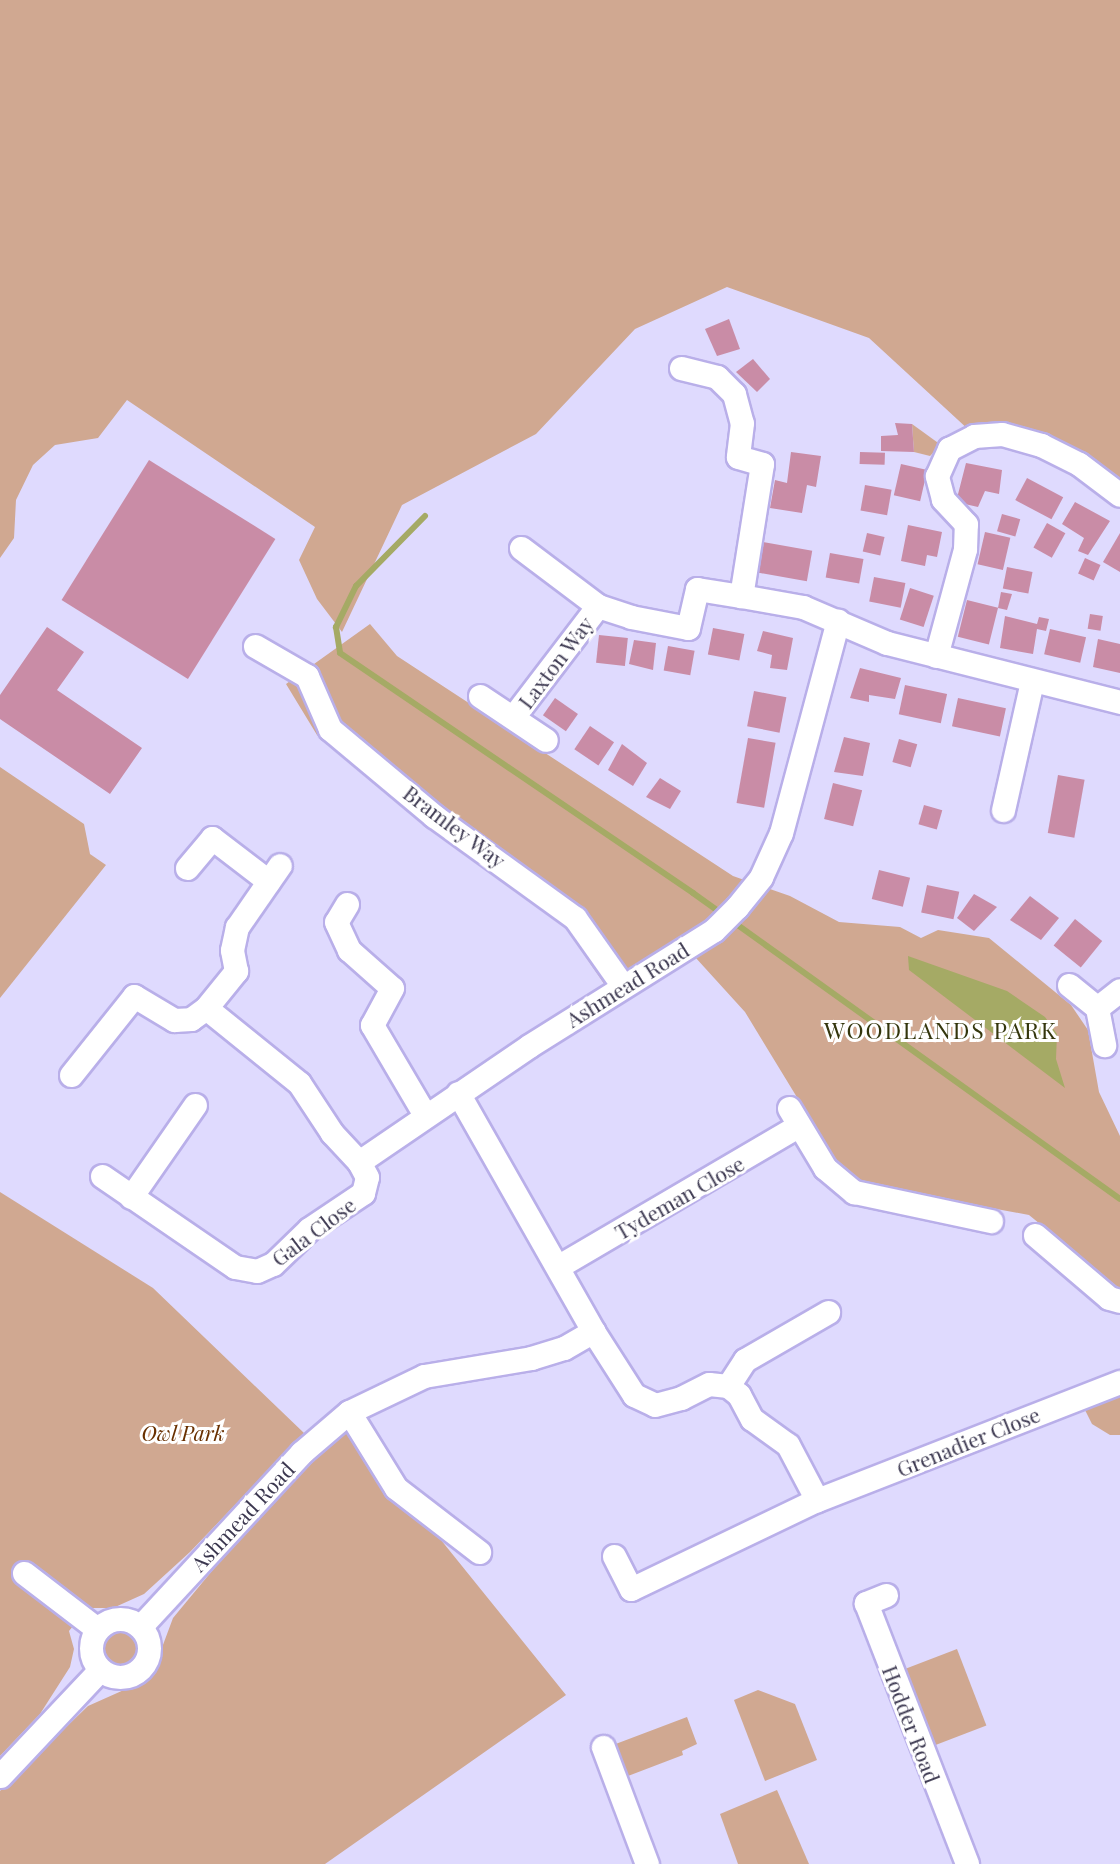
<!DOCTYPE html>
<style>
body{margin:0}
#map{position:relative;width:1120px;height:1864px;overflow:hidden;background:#dfdafe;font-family:"Playfair Display",serif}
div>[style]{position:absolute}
.green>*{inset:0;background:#d0a891;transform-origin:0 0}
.round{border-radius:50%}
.water>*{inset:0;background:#a5aa65}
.stream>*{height:6px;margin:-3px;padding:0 3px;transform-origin:3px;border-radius:3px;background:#a5aa65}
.building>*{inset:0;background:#c98ca6;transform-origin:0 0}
.roads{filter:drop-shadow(2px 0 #b9afe9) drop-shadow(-2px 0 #b9afe9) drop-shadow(0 2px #b9afe9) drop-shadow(0 -2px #b9afe9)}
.minor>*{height:23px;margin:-11.5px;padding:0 11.5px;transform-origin:11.5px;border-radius:11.5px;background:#fff}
.minor>.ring{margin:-11.5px;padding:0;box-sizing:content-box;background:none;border:23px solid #fff;border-radius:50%}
span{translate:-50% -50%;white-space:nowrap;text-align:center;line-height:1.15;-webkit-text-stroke:6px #fff;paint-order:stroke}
.street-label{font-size:21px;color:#3b374f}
.park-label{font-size:21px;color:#693000;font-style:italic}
.neighbourhood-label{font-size:23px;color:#34360d;letter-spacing:2px}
</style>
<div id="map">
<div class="green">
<div style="clip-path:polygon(0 0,1120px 0,1120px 483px,970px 431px,869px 338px,727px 287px,635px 329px,536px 434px,402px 505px,342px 632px,317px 599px,299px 560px,315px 527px,127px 400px,98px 438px,55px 445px,33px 465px,16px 500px,14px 538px,0 558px)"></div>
<div style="clip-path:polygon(912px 424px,941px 445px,930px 456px,914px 452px)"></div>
<div style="clip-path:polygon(370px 624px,397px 656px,733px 876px,790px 896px,839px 922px,900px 927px,921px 938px,938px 930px,989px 938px,1071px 1005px,1088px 1030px,1099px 1092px,1120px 1136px,1120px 1289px,1029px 1215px,873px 1186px,832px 1167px,809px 1117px,745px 1012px,695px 957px,618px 1004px,561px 921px,317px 735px,286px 684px)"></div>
<div style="clip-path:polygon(0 767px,84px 824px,90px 854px,106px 865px,0 998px)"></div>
<div style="clip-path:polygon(0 1192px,153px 1288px,304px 1433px,190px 1552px,144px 1594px,113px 1608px,88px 1608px,69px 1631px,74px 1649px,70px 1667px,40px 1714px,0 1756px)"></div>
<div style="clip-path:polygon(1120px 1396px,1120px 1435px,1110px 1435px,1092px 1424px,1084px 1408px)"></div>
<div style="clip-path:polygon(349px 1426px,566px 1695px,325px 1864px,0 1864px,0 1791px,88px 1706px,144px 1681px,154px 1669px,173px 1618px,250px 1525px)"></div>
<div class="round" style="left:97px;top:1627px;width:42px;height:42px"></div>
<div style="left:957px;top:1649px;width:82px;height:60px;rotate:69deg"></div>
<div style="clip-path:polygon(758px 1690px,795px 1704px,817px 1760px,765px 1781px,734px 1700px)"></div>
<div style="clip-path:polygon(687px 1717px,697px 1744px,682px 1751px,683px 1755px,628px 1776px,622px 1772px,613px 1745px)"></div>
<div style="clip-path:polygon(777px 1790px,809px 1864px,738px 1864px,720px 1814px)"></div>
</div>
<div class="water">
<div style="clip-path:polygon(908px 956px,1007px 991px,1045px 1017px,1057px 1034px,1056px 1059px,1065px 1088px,909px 970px)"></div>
</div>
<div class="stream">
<div style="left:425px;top:516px;width:98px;rotate:134.6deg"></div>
<div style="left:356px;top:586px;width:46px;rotate:116deg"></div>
<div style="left:336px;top:627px;width:26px;rotate:81deg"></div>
<div style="left:340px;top:653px;width:427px;rotate:34.2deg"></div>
<div style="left:693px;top:893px;width:525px;rotate:35.63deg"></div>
</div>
<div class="building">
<div style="clip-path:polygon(729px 319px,740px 349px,717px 356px,705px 329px)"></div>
<div style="clip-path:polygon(753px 359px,770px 379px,757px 392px,736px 372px)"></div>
<div style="clip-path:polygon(895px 423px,912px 424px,914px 452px,881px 451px,881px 436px,898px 435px)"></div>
<div style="clip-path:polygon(791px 452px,821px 456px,816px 487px,807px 485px,802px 513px,770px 508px,775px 480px,787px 483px)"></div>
<div style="left:860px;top:452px;width:25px;height:12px;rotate:2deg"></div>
<div style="left:149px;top:460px;width:149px;height:165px;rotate:32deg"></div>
<div style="clip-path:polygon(966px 463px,1002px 470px,999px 494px,985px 491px,978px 507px,956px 502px)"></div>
<div style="left:901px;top:464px;width:27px;height:32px;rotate:13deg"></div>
<div style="left:1027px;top:478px;width:41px;height:25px;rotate:28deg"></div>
<div style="left:865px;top:485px;width:27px;height:26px;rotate:10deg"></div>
<div style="clip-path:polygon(1075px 502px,1110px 521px,1088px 555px,1078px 551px,1084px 538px,1062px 524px)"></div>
<div style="left:1002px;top:514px;width:19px;height:18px;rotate:16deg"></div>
<div style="left:1047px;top:523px;width:21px;height:28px;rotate:29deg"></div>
<div style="clip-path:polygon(908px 525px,942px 532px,937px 557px,927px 555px,925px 566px,901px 561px)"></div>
<div style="left:985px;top:532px;width:26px;height:33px;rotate:13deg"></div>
<div style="left:867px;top:533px;width:18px;height:19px;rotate:13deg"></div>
<div style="clip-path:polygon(1120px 533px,1120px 572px,1103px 562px)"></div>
<div style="left:763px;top:542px;width:50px;height:31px;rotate:10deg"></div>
<div style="left:830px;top:553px;width:34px;height:25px;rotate:10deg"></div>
<div style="left:1085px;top:558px;width:17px;height:17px;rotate:24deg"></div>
<div style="left:1007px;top:567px;width:26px;height:22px;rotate:11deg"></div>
<div style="left:874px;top:577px;width:32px;height:25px;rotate:11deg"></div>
<div style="left:910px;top:588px;width:25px;height:33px;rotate:18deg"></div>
<div style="clip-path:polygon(1001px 592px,1012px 594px,1007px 610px,998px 608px)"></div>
<div style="left:967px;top:600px;width:32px;height:38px;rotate:14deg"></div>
<div style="left:1090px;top:614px;width:13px;height:15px;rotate:9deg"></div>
<div style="clip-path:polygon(1005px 616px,1037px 624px,1039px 617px,1049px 619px,1046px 631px,1037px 629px,1033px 654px,1000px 648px)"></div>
<div style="clip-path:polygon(47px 627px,84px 652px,57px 690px,142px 748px,110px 794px,0 719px,0 695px)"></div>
<div style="left:713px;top:628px;width:32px;height:27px;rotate:11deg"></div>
<div style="left:1050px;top:629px;width:37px;height:26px;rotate:13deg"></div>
<div style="clip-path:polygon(763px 631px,793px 638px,787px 670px,770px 668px,772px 655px,757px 651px)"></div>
<div style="left:599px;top:635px;width:29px;height:28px;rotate:6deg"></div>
<div style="clip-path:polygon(1098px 639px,1120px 644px,1120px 673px,1093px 667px)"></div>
<div style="clip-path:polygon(634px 640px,656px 643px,653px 670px,629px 664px)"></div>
<div style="left:668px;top:646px;width:27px;height:25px;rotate:10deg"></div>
<div style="clip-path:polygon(860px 668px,901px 678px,895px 699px,869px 695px,869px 702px,850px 698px)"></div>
<div style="left:905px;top:685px;width:43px;height:30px;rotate:12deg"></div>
<div style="left:754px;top:691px;width:33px;height:36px;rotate:11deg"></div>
<div style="left:555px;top:698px;width:28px;height:21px;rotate:35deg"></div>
<div style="left:958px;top:698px;width:49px;height:29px;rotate:12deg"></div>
<div style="left:590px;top:726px;width:29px;height:28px;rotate:34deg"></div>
<div style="clip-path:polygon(844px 737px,870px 743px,863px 776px,834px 772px)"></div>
<div style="left:748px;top:738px;width:28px;height:66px;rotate:10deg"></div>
<div style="left:899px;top:739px;width:19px;height:24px;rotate:16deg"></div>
<div style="clip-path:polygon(622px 744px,647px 763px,633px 786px,608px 770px)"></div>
<div style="left:1058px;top:775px;width:27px;height:59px;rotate:10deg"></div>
<div style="clip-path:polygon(660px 778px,681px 791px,670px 809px,646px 797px)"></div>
<div style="left:833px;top:783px;width:30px;height:37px;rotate:14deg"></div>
<div style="left:924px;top:805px;width:19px;height:20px;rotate:16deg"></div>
<div style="left:879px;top:870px;width:32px;height:30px;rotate:14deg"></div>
<div style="left:927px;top:885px;width:33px;height:28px;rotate:12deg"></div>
<div style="clip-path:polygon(974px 894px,997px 907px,974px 931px,957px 918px)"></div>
<div style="clip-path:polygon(1030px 896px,1059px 918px,1041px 940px,1010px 920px)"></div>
<div style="left:1075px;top:919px;width:35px;height:34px;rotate:39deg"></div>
</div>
<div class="roads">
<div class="minor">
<div style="left:681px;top:368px;width:37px;rotate:14deg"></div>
<div style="left:717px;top:377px;width:24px;rotate:45deg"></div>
<div style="left:734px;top:394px;width:30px;rotate:75deg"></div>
<div style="left:742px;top:423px;width:34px;rotate:97deg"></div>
<div style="left:738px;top:457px;width:25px;rotate:16deg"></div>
<div style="left:762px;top:464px;width:134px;rotate:99deg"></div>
<div style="left:521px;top:548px;width:96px;rotate:37deg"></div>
<div style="left:598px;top:606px;width:35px;rotate:18deg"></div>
<div style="left:631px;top:617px;width:58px;rotate:10.9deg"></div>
<div style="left:688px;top:628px;width:40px;rotate:-77deg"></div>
<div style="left:697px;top:589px;width:45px;rotate:9deg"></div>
<div style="left:741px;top:596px;width:63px;rotate:10.1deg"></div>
<div style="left:803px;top:607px;width:91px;rotate:23.2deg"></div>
<div style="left:887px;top:643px;width:240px;rotate:14.2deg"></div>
<div style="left:255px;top:646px;width:60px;rotate:30deg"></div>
<div style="left:307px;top:676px;width:58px;rotate:66.5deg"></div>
<div style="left:330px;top:729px;width:136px;rotate:39.9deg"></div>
<div style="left:434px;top:816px;width:174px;rotate:35.9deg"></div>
<div style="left:575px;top:918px;width:83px;rotate:54.8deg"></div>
<div style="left:936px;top:656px;width:111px;rotate:-74.8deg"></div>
<div style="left:965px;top:549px;width:25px;rotate:-88deg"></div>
<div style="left:966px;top:524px;width:34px;rotate:-133deg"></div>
<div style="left:943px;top:499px;width:24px;rotate:-105deg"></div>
<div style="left:937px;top:476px;width:30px;rotate:-66deg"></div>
<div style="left:949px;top:449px;width:28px;rotate:-27deg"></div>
<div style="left:974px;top:436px;width:28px;rotate:-4deg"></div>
<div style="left:1002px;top:434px;width:41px;rotate:15.8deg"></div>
<div style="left:1041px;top:445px;width:42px;rotate:26.6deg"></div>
<div style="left:1079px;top:464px;width:51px;rotate:37.1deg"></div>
<div style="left:480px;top:696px;width:79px;rotate:33.7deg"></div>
<div style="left:513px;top:717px;width:140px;rotate:-52.6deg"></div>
<div style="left:1003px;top:810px;width:132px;rotate:-77.3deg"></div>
<div style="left:187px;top:868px;width:39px;rotate:-50deg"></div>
<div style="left:212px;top:838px;width:71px;rotate:37.5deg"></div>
<div style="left:347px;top:904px;width:21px;rotate:121deg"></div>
<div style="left:336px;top:922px;width:31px;rotate:65deg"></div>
<div style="left:349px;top:950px;width:57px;rotate:41.5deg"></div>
<div style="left:392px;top:988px;width:42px;rotate:118.4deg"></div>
<div style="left:372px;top:1025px;width:104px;rotate:59.5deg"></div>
<div style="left:1069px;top:985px;width:36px;rotate:39deg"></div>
<div style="left:1097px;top:1008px;width:38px;rotate:79deg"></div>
<div style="left:1097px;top:1008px;width:29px;rotate:-38deg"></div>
<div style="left:71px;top:1075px;width:101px;rotate:-51.4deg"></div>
<div style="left:134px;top:996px;width:47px;rotate:31deg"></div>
<div style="left:174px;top:1020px;width:17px;rotate:-3deg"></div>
<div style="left:191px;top:1019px;width:19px;rotate:-36deg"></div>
<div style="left:206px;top:1008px;width:48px;rotate:-51deg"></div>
<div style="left:236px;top:971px;width:21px;rotate:-101deg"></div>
<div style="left:232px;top:950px;width:24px;rotate:-78deg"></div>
<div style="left:237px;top:927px;width:75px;rotate:-55.3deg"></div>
<div style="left:458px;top:1093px;width:274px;rotate:60.4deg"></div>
<div style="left:593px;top:1331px;width:76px;rotate:57.4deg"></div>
<div style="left:634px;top:1395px;width:23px;rotate:25deg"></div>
<div style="left:655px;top:1405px;width:27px;rotate:-15deg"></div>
<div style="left:681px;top:1398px;width:31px;rotate:-27deg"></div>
<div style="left:709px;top:1384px;width:19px;rotate:6deg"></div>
<div style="left:728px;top:1386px;width:14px;rotate:39deg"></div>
<div style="left:739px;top:1395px;width:27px;rotate:62deg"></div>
<div style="left:752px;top:1419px;width:44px;rotate:35.8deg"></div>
<div style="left:788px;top:1445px;width:62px;rotate:62.2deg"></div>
<div style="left:789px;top:1108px;width:70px;rotate:59deg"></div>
<div style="left:825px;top:1168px;width:38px;rotate:40deg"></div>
<div style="left:854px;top:1192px;width:140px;rotate:12deg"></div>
<div style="left:359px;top:1162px;width:206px;rotate:-34.3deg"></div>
<div style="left:529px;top:1046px;width:218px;rotate:-32.1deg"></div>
<div style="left:714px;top:930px;width:33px;rotate:-45deg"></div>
<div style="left:737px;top:907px;width:38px;rotate:-51deg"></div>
<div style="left:761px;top:877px;width:48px;rotate:-65.6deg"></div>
<div style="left:781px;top:833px;width:220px;rotate:-75deg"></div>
<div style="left:102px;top:1176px;width:161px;rotate:34.4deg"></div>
<div style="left:235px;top:1267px;width:22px;rotate:10deg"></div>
<div style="left:257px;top:1271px;width:17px;rotate:-24deg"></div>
<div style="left:273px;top:1264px;width:50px;rotate:-44.2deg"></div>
<div style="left:309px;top:1229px;width:65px;rotate:-33.7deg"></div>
<div style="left:363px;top:1193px;width:16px;rotate:-76deg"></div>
<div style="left:367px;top:1177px;width:17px;rotate:-118deg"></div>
<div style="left:359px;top:1162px;width:40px;rotate:-133deg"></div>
<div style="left:332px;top:1133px;width:60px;rotate:-123.4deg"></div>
<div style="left:299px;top:1083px;width:119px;rotate:-141.1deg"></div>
<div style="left:131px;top:1197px;width:112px;rotate:-55.2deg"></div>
<div style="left:1035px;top:1235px;width:97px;rotate:40.4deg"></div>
<div style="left:1109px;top:1298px;width:11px;rotate:15deg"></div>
<div style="left:559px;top:1266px;width:277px;rotate:-30.4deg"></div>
<div style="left:728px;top:1386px;width:31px;rotate:-57deg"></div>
<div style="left:745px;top:1360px;width:96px;rotate:-30deg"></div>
<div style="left:349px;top:1412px;width:89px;rotate:58.3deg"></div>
<div style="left:396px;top:1488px;width:105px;rotate:37.6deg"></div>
<div style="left:614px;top:1556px;width:37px;rotate:63deg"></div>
<div style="left:631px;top:1589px;width:206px;rotate:-25.6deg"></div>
<div style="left:817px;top:1500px;width:325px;rotate:-21.3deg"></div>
<div style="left:24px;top:1573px;width:91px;rotate:37.4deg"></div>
<div style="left:886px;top:1595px;width:22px;rotate:158deg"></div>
<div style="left:866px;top:1603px;width:280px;rotate:68.8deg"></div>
<div class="ring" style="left:91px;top:1619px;width:35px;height:35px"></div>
<div style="left:141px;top:1626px;width:236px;rotate:-47.2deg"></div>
<div style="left:301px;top:1453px;width:63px;rotate:-40.5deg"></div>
<div style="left:349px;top:1412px;width:83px;rotate:-25.6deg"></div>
<div style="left:424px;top:1376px;width:109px;rotate:-9.5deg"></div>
<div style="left:531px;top:1358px;width:34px;rotate:-17deg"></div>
<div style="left:564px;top:1348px;width:34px;rotate:-30deg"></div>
<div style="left:603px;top:1747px;width:125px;rotate:69.4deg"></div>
<div style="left:0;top:1776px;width:144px;rotate:-46.7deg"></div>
</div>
</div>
<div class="street-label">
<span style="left:555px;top:662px;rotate:-53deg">Laxton Way</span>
<span style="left:455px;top:826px;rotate:37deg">Bramley Way</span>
<span style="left:627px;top:984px;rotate:-32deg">Ashmead Road</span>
<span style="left:679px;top:1197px;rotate:-30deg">Tydeman Close</span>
<span style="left:313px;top:1231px;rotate:-37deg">Gala Close</span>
<span style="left:968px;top:1441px;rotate:-22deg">Grenadier Close</span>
<span style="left:242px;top:1516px;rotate:-47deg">Ashmead Road</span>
<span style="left:912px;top:1724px;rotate:69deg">Hodder Road</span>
</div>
<div class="park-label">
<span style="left:183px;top:1432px">Owl Park</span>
</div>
<div class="neighbourhood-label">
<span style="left:941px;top:1030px">WOODLANDS PARK</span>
</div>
</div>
